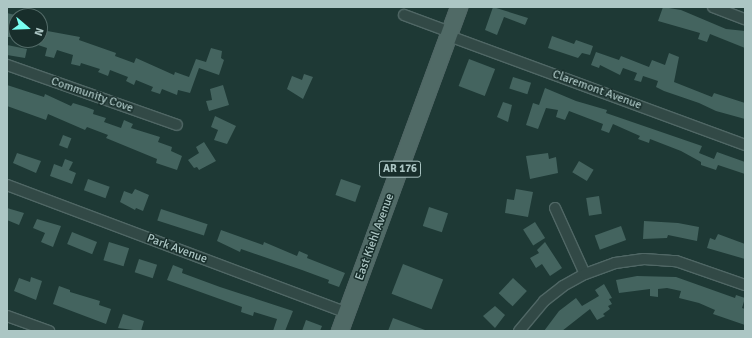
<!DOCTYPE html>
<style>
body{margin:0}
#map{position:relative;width:752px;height:338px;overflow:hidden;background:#1e3935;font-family:Signika,sans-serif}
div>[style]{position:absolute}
.building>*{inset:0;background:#44645f;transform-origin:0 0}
.roads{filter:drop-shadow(1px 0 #506765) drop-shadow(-1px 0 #506765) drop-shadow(0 1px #506765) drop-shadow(0 -1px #506765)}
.street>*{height:10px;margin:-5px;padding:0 5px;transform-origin:5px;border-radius:5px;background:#324946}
.primary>*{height:16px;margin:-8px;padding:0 8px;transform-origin:8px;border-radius:8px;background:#506a66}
span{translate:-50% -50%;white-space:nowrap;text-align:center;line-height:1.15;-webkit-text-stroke:3px #182e2b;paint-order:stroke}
.shield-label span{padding:1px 3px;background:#182e2b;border:1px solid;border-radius:3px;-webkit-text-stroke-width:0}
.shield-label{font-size:11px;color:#acc6c4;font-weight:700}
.street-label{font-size:12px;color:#acc6c4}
.frame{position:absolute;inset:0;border:8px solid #acc6c4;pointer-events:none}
.north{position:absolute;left:8px;top:8px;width:40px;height:40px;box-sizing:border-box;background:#182e2b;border:1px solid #536b68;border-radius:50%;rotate:109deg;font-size:11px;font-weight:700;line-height:16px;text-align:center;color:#acc6c4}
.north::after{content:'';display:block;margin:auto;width:14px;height:18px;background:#79fff1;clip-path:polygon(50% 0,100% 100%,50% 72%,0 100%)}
</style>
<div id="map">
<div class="building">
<div style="clip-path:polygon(493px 7px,528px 18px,525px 25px,504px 17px,497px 35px,485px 30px)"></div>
<div style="clip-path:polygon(663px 7px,681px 10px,726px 29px,745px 31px,745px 48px,710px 34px,707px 42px,698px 39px,700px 33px,658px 21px)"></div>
<div style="clip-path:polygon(7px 13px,15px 15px,13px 21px,16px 22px,14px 34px,11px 33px,10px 37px,7px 37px)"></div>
<div style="clip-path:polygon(42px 30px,80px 37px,79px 40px,116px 53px,115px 56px,134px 63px,136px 58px,174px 75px,175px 72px,189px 77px,196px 59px,206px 62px,211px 48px,222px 51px,221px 58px,224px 60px,219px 75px,199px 68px,190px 93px,178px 90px,177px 95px,162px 89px,160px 94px,151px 91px,153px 87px,136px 80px,134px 85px,126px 81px,128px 77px,110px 70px,108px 76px,98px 72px,100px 69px,81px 63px,80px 66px,71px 64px,73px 55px,57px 50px,54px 58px,45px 56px,47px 48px,38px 45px)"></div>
<div style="clip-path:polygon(552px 36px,574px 44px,576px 40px,593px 46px,590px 55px,582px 53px,578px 58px,548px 48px)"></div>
<div style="clip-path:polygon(7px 45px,27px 49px,25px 58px,7px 55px)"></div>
<div style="clip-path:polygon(596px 52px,619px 60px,621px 56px,649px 67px,652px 60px,665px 65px,669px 53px,679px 57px,674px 82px,712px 97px,714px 93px,745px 103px,745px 119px,716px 111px,699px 103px,664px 91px,656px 87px,658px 81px,643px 76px,641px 82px,634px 80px,637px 73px,623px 68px,620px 75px,600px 65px,599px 68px,591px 65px)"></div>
<div style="left:469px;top:59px;width:28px;height:29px;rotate:21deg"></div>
<div style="clip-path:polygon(304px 74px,313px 77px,303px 99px,287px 89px,292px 76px,302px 80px)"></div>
<div style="left:513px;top:77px;width:19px;height:12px;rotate:18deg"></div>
<div style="clip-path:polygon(7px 85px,44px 97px,45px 94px,71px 106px,73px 103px,86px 107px,94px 110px,93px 114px,106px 118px,104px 122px,121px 128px,124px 120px,133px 124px,131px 128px,160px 137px,158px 142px,172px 147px,171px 151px,182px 156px,177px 170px,156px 163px,157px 159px,106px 138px,108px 135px,87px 127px,85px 130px,48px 114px,46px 120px,7px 106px)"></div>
<div style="clip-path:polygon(223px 85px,229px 105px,209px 111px,206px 101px,212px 100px,210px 89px)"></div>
<div style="clip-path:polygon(545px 88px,576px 101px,607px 110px,606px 113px,702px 146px,699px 153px,714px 159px,717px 152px,745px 162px,745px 174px,718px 165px,716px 170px,701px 165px,701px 162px,681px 151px,650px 139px,649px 143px,638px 139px,640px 136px,613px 124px,609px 133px,601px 130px,603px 124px,569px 111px,565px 120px,556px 117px,558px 110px,546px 108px,538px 129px,526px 125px,533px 103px,539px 105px)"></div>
<div style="clip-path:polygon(503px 102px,512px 105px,508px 122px,497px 117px)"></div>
<div style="clip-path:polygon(215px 116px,236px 126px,227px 144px,214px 140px,218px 130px,211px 127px)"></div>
<div style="left:63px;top:135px;width:9px;height:11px;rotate:21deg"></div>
<div style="clip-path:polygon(204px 142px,216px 161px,199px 170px,197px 167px,194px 168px,188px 160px,199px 153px,196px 147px)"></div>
<div style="clip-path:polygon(17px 153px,41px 161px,36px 173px,13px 163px)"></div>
<div style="clip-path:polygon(548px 153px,549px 159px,556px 157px,558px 173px,530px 179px,526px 156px)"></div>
<div style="clip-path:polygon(65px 159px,73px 162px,69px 170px,76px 173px,72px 184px,50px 176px,54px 164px,62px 167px)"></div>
<div style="left:579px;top:161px;width:17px;height:13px;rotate:31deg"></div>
<div style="left:88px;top:179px;width:23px;height:12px;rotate:20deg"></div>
<div style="left:341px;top:179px;width:21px;height:17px;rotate:19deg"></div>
<div style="clip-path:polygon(135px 189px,149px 195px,143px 211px,136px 208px,135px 210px,120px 202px,124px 191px,132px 194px)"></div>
<div style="clip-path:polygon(516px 189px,533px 192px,528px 217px,505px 213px,507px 199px,514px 200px)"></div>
<div style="left:599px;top:196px;width:18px;height:13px;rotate:81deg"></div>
<div style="left:429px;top:207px;width:20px;height:20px;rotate:18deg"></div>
<div style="clip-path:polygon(7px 208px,24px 213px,19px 225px,7px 220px)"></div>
<div style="left:161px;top:209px;width:49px;height:12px;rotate:18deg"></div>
<div style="clip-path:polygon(37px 219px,61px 226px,53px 247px,41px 242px,45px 233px,33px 228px)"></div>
<div style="clip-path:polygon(644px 221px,678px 223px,699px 227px,697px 241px,668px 235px,667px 238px,643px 239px)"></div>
<div style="left:535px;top:222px;width:19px;height:14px;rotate:58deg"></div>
<div style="left:621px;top:226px;width:15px;height:28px;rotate:70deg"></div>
<div style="clip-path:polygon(221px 230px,263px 245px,264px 242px,297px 256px,299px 251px,308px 255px,307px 258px,345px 273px,339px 287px,328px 283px,329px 280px,302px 270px,241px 249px,240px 252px,217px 241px)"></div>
<div style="left:72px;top:232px;width:27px;height:13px;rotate:22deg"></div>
<div style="clip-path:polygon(718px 234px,745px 244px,745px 259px,707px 248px,710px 238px,715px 240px)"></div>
<div style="left:109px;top:242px;width:21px;height:19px;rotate:17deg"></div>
<div style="clip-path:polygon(545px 242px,562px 268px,550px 276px,542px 264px,536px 268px,530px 258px,539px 253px,537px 250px)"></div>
<div style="left:139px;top:259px;width:19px;height:14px;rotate:18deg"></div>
<div style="left:403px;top:264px;width:43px;height:32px;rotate:21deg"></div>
<div style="clip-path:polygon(173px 265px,183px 269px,182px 273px,220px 287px,293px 311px,285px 331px,273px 331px,277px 319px,254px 312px,253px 316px,241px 312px,242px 307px,167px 280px)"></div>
<div style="clip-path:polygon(637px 276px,676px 277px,735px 298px,736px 295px,745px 298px,742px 308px,745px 309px,745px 325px,713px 314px,715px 310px,699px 303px,679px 298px,681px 291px,667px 288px,658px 289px,658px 297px,650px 296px,650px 289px,619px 293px,616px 280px)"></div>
<div style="clip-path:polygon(31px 277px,42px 281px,36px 300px,14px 291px,19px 278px,30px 282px)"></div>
<div style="left:513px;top:278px;width:19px;height:21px;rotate:43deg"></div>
<div style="clip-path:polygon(604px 284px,612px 298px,609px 299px,612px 304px,608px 306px,610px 309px,603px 314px,605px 316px,597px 320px,590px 309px,562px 331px,544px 331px,559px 311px,576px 298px,582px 306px,599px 296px,595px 290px)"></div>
<div style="clip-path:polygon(59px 286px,70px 290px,70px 292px,100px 301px,99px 305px,111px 309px,106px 324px,53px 304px)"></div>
<div style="clip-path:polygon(495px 306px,505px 315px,495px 328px,483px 316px)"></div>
<div style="clip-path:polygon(123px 314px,144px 321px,141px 331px,118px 328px)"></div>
<div style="clip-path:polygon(393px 318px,425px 330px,425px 331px,388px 331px)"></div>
<div style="clip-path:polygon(306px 320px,322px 326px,320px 331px,302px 331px)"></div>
</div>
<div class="roads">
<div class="street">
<div style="left:713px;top:7px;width:34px;rotate:21deg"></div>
<div style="left:404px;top:15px;width:49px;rotate:20.3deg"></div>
<div style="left:449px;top:36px;width:315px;rotate:20.2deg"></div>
<div style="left:7px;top:65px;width:180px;rotate:19.4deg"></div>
<div style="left:7px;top:185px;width:363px;rotate:20.6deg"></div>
<div style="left:555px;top:208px;width:72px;rotate:65.6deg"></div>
<div style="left:7px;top:316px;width:45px;rotate:19.7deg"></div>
<div style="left:519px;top:331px;width:39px;rotate:-50deg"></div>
<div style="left:544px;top:301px;width:24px;rotate:-38deg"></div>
<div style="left:563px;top:286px;width:25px;rotate:-29deg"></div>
<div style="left:585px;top:274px;width:32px;rotate:-20deg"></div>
<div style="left:615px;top:263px;width:29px;rotate:-8deg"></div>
<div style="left:644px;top:259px;width:32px;rotate:4deg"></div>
<div style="left:676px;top:261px;width:73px;rotate:19.2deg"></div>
</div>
<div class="primary">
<div style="left:340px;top:331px;width:345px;rotate:-69.8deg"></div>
</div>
</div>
<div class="shield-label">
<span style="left:400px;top:169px">AR 176</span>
</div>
<div class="street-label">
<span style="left:597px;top:90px;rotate:20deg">Claremont Avenue</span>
<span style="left:92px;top:95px;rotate:19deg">Community Cove</span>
<span style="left:375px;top:237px;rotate:-70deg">East Kiehl Avenue</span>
<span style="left:177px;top:249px;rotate:20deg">Park Avenue</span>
</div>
<div class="frame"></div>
<div class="north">N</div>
</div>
